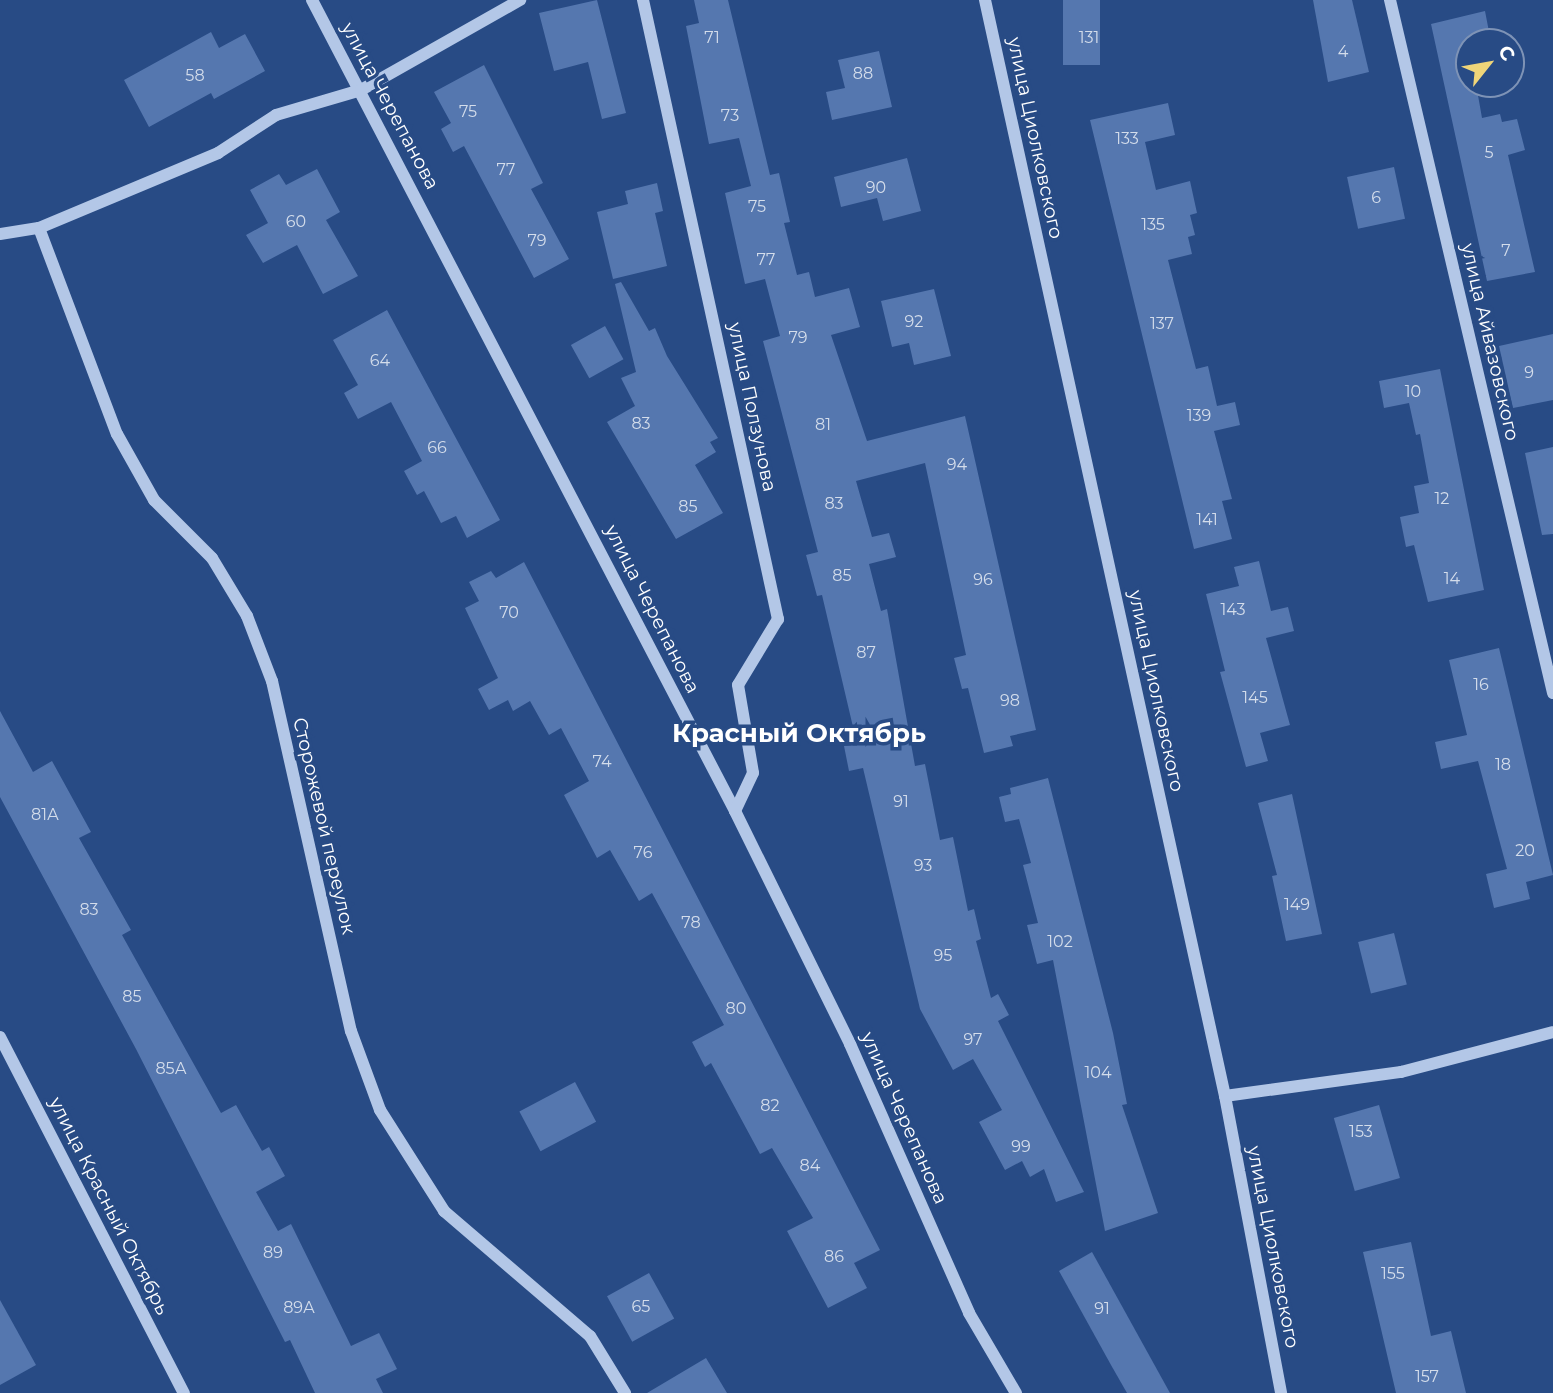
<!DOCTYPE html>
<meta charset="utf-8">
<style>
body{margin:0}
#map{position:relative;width:1553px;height:1393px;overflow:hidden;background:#284b85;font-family:Montserrat,sans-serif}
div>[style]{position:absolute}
.building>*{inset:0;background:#5577af;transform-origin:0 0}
.minor>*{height:12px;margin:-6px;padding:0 6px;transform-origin:6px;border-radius:6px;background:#b3c7e7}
span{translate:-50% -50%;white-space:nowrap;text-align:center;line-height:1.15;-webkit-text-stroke:7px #284b85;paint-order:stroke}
.number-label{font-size:16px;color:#d4ddeb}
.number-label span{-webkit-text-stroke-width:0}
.street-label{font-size:19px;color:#fff}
.district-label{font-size:26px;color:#fff;font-weight:700}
.north{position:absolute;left:1455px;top:28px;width:70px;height:70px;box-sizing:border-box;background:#284b85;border:2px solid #7e93b6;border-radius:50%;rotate:59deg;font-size:19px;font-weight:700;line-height:28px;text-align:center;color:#fff}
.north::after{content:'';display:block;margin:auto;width:24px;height:32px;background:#efd579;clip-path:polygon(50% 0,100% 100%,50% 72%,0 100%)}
</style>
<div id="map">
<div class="building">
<div style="clip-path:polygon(597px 0,626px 113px,602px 119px,588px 62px,554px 71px,539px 13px)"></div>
<div style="clip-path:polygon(694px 0,728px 0,770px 175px,779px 173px,790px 222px,784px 223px,797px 275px,809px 272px,815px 297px,849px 288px,860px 327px,831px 335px,867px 441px,965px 416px,1036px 730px,1010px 736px,1013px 746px,984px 753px,968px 688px,962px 689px,954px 658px,966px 655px,925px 463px,856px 481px,872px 537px,889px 533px,896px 557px,869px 564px,881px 611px,887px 609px,915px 766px,925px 764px,940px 840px,953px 837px,968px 911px,974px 909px,981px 939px,976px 941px,991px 998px,998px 994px,1009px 1015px,998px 1021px,1084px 1192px,1056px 1202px,1044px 1169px,1030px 1177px,1022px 1161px,1005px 1170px,979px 1122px,1002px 1110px,973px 1059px,953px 1070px,920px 1009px,863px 768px,849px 771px,844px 746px,857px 744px,822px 595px,817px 596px,806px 555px,818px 552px,763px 341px,780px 336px,765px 279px,745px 284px,725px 193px,751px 186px,739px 138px,709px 144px,686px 26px,699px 23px)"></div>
<div style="left:1063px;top:0;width:37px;height:65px"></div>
<div style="clip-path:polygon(1313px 0,1352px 0,1369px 72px,1328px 82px)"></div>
<div style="clip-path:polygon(1485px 11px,1491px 42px,1469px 42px,1469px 84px,1476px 84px,1482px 118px,1500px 114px,1502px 122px,1517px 119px,1525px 150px,1508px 155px,1535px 272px,1487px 281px,1431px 24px)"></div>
<div style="clip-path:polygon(211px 32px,219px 48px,245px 34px,265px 71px,214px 99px,211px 93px,149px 127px,124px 80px)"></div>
<div style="clip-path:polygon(879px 51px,892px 107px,832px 120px,826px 92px,845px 88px,838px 60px)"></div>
<div style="clip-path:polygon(484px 65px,543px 183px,531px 189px,569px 259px,534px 278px,464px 146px,453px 152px,441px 129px,451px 123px,434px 92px)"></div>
<div style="clip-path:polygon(1168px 103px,1175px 135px,1145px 142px,1156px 190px,1190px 181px,1197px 213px,1190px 215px,1195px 235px,1188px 237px,1192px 254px,1168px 260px,1196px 369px,1208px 366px,1217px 406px,1235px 402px,1240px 425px,1214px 431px,1232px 499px,1222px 501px,1232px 539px,1194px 549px,1090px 120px)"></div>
<div style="clip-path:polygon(907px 158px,921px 211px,883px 221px,877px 198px,841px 207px,834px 177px)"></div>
<div style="left:1394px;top:167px;width:53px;height:48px;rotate:78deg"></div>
<div style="clip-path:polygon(317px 169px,340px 212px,326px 220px,358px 276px,323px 294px,297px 245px,263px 263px,246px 235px,268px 223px,250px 190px,279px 174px,286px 185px)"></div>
<div style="clip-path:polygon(657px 183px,663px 211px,655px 213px,667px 266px,613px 279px,597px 212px,628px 204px,625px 191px)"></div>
<div style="clip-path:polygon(621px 282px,649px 331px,655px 328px,667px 356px,718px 438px,710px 442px,716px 452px,695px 465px,723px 513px,676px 539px,607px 422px,635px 406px,621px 378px,636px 372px,615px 284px)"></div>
<div style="clip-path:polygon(934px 289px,951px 356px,914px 365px,909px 343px,892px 347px,881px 301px)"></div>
<div style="clip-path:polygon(387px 310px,500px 520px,467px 538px,456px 516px,441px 523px,424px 491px,417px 495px,404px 471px,422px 461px,391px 402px,358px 419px,344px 393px,358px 385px,333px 340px)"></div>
<div style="left:605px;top:326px;width:38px;height:39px;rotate:61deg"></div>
<div style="clip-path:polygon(1553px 334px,1553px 400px,1513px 408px,1499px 346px)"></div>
<div style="clip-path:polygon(1440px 369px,1484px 590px,1428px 602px,1414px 545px,1406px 547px,1400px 517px,1419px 513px,1414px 486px,1429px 483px,1420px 434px,1416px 435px,1409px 403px,1384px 408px,1379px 381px)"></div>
<div style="clip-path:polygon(1553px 447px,1553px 534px,1542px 535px,1525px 453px)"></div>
<div style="clip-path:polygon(1259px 561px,1271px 611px,1288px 607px,1294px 631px,1266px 638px,1290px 725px,1260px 733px,1268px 761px,1246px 767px,1220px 672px,1225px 671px,1206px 594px,1239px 586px,1234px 567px)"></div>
<div style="clip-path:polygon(524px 562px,880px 1250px,854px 1263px,867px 1288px,828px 1308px,787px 1231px,813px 1218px,772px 1148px,760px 1154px,711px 1063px,705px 1067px,692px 1042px,724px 1025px,652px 893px,639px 901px,610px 850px,597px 858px,564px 795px,589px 781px,561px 728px,549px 735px,530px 701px,513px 711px,508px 700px,489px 710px,478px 689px,498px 678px,465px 608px,479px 601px,469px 582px,491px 571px,496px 578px)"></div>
<div style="clip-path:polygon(1499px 648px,1553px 875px,1526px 882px,1530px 899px,1494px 908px,1486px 874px,1507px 869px,1478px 761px,1441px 769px,1435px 742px,1467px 735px,1449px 660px)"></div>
<div style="clip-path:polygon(0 711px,33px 772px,52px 761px,91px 832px,79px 838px,131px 930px,122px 935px,221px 1113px,236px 1105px,262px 1151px,269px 1147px,285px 1176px,256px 1192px,278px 1231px,291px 1224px,351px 1346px,379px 1333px,397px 1369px,376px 1379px,383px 1393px,315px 1393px,290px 1340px,285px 1342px,136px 1049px,0 797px)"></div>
<div style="clip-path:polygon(1048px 778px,1113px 1033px,1127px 1104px,1122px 1105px,1158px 1213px,1105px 1231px,1053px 960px,1037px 964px,1027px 925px,1038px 923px,1023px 865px,1031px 863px,1019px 819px,1005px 822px,999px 797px,1011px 794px,1010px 788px)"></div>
<div style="clip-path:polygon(1292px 794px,1322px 934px,1286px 941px,1272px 876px,1277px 875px,1258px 803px)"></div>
<div style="left:1394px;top:933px;width:53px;height:37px;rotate:76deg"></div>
<div style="left:575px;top:1082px;width:45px;height:63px;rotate:62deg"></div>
<div style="left:1379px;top:1105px;width:76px;height:47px;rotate:74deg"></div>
<div style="clip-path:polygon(1411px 1242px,1431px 1336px,1451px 1331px,1466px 1393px,1396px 1393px,1363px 1252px)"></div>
<div style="clip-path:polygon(1092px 1252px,1170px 1393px,1127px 1393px,1111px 1365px,1059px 1271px)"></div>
<div style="left:649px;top:1273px;width:52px;height:48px;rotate:61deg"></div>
<div style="clip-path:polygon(0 1300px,36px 1365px,0 1385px)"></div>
<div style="clip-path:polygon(706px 1358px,727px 1393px,647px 1393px)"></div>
</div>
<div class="minor">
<div style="left:312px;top:0;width:915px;rotate:62.45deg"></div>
<div style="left:735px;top:811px;width:260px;rotate:63.7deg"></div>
<div style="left:850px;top:1044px;width:294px;rotate:66.1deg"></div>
<div style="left:969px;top:1313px;width:93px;rotate:59.6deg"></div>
<div style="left:643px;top:0;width:634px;rotate:77.7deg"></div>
<div style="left:778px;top:619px;width:77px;rotate:121.2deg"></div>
<div style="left:738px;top:685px;width:89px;rotate:80.3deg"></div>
<div style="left:753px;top:773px;width:42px;rotate:115.3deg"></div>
<div style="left:985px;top:0;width:1122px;rotate:77.65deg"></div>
<div style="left:1225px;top:1096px;width:302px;rotate:79.3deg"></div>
<div style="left:1390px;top:0;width:712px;rotate:76.76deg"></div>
<div style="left:39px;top:228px;width:220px;rotate:69.3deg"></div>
<div style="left:117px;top:434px;width:76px;rotate:60.7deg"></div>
<div style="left:154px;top:500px;width:82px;rotate:45deg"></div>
<div style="left:212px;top:558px;width:68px;rotate:58.9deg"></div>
<div style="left:247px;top:616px;width:70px;rotate:69deg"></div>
<div style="left:272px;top:681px;width:359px;rotate:77.3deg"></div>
<div style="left:351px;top:1031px;width:84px;rotate:69.8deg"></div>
<div style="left:380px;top:1110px;width:120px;rotate:57.6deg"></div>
<div style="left:444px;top:1211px;width:192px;rotate:40.6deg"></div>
<div style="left:590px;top:1336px;width:67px;rotate:58.4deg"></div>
<div style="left:0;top:234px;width:39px;rotate:-9deg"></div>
<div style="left:39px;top:228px;width:194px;rotate:-22.7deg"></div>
<div style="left:218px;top:153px;width:69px;rotate:-33.2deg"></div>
<div style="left:276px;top:115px;width:89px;rotate:-16.4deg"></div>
<div style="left:361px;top:90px;width:183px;rotate:-29.5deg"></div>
<div style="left:0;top:1037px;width:401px;rotate:62.7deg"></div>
<div style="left:1225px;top:1096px;width:178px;rotate:-7.8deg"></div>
<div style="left:1401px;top:1072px;width:157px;rotate:-14.7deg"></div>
</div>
<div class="number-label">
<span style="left:712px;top:38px">71</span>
<span style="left:1089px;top:38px">131</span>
<span style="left:1343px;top:52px">4</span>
<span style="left:863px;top:74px">88</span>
<span style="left:195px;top:76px">58</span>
<span style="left:468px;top:112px">75</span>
<span style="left:730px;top:116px">73</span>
<span style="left:1127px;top:139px">133</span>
<span style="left:1489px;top:153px">5</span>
<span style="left:506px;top:170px">77</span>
<span style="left:876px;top:188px">90</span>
<span style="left:1376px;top:198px">6</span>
<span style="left:757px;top:207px">75</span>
<span style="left:296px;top:222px">60</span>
<span style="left:1153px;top:225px">135</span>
<span style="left:537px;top:241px">79</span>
<span style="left:1506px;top:251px">7</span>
<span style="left:766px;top:260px">77</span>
<span style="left:914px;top:322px">92</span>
<span style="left:1162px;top:324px">137</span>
<span style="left:798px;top:338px">79</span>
<span style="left:380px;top:361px">64</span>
<span style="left:1529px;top:373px">9</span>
<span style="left:1413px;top:392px">10</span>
<span style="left:1199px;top:416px">139</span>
<span style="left:641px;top:424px">83</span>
<span style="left:823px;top:425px">81</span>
<span style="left:437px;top:448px">66</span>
<span style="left:957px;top:465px">94</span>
<span style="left:1442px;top:499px">12</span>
<span style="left:834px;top:504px">83</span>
<span style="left:688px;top:507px">85</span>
<span style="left:1207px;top:520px">141</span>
<span style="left:842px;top:576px">85</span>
<span style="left:1452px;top:579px">14</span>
<span style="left:983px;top:580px">96</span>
<span style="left:1233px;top:610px">143</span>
<span style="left:509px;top:613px">70</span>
<span style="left:866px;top:653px">87</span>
<span style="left:1481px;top:685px">16</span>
<span style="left:1255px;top:698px">145</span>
<span style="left:1010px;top:701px">98</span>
<span style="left:602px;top:762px">74</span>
<span style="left:1503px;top:765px">18</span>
<span style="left:901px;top:802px">91</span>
<span style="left:45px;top:815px">81А</span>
<span style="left:1525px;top:851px">20</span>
<span style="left:643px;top:853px">76</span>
<span style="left:923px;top:866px">93</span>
<span style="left:1297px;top:905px">149</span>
<span style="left:89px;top:910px">83</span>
<span style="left:691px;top:923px">78</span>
<span style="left:1060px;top:942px">102</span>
<span style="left:943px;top:956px">95</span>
<span style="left:132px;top:997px">85</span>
<span style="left:736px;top:1009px">80</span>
<span style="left:973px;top:1040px">97</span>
<span style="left:171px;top:1069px">85А</span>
<span style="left:1098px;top:1073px">104</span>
<span style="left:770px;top:1106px">82</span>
<span style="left:1361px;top:1132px">153</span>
<span style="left:1021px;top:1147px">99</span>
<span style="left:810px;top:1166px">84</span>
<span style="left:273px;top:1253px">89</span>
<span style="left:834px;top:1257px">86</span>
<span style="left:1393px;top:1274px">155</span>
<span style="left:641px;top:1307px">65</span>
<span style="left:299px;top:1308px">89А</span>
<span style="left:1102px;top:1309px">91</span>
<span style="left:1427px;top:1377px">157</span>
</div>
<div class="street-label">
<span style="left:390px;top:106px;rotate:62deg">улица Черепанова</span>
<span style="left:1035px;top:138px;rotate:78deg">улица Циолковского</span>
<span style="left:1490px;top:342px;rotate:77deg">улица Айвазовского</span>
<span style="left:752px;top:407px;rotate:78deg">улица Ползунова</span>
<span style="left:652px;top:609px;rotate:63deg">улица Черепанова</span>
<span style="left:1156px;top:691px;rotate:78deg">улица Циолковского</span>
<span style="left:324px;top:826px;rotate:77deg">Сторожевой переулок</span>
<span style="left:904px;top:1118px;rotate:66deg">улица Черепанова</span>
<span style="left:109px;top:1206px;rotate:63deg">улица Красный Октябрь</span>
<span style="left:1273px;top:1247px;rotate:79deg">улица Циолковского</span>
</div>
<div class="district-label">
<span style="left:799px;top:734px">Красный Октябрь</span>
</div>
<div class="north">С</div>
</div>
